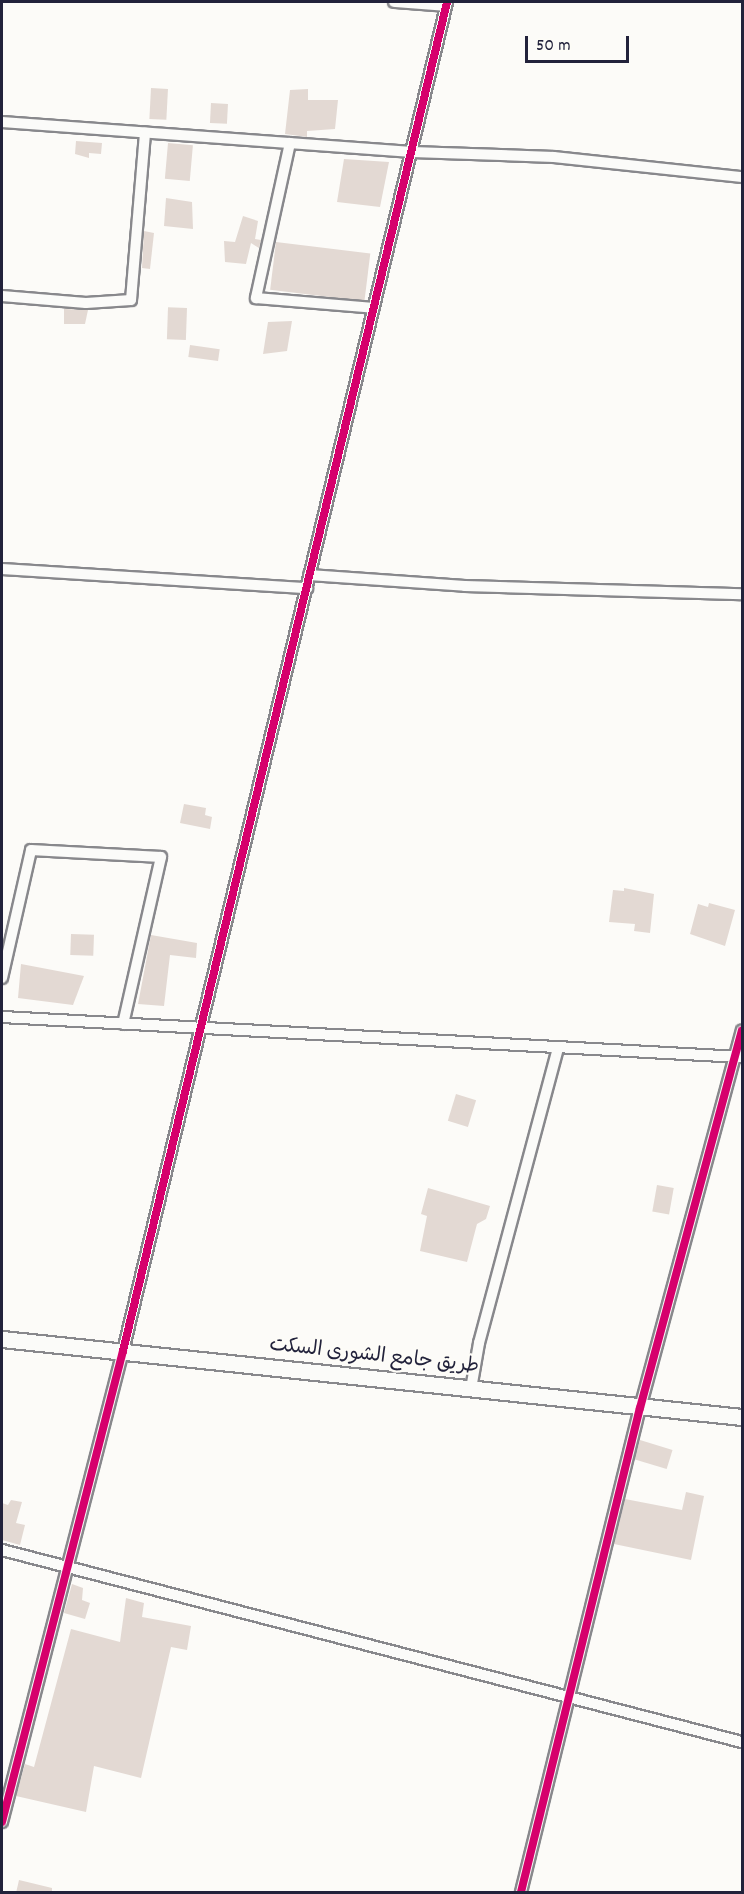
<!DOCTYPE html>
<meta charset="utf-8">
<style>
body{margin:0}
#map{position:relative;width:744px;height:1894px;overflow:hidden;background:#fcfbf8;font-family:Dekko,"Playpen Sans Arabic",sans-serif}
div>[style]{position:absolute}
.building>*{inset:0;background:#e3d9d3;transform-origin:0 0}
.roads{filter:drop-shadow(2px 0 #88888c) drop-shadow(-2px 0 #88888c) drop-shadow(0 2px #88888c) drop-shadow(0 -2px #88888c)}
.street>*{height:10px;margin:-5px;padding:0 5px;transform-origin:5px;border-radius:5px;background:#fbfbf9}
.secondary>*{height:15px;margin:-7.5px;padding:0 7.5px;transform-origin:7.5px;border-radius:7.5px;background:#fbfbf9}
.cycleway>*{height:8px;margin:-4px;padding:0 4px;transform-origin:4px;border-radius:4px;background:#d6006c}
span{translate:-50% -50%;white-space:nowrap;text-align:center;line-height:1.15;-webkit-text-stroke:4.5px #fdfcf7;paint-order:stroke}
.street-label{font-size:20px;color:#22223b}
.frame{position:absolute;inset:0;border:3px solid #22223b;pointer-events:none}
.scale{position:absolute;left:525px;top:36px;width:104px;height:27px;box-sizing:border-box;border:3px solid #22223b;border-top:0;padding-left:8px;font-size:18px;line-height:21px;white-space:nowrap;color:#22223b;-webkit-text-stroke:4px #fdfcf7;paint-order:stroke}
</style>
<div id="map">
<div class="building">
<div style="left:151px;top:88px;width:17px;height:31px;rotate:3deg"></div>
<div style="clip-path:polygon(308px 89px,308px 100px,338px 100px,335px 129px,307px 131px,307px 137px,285px 134px,290px 90px)"></div>
<div style="left:211px;top:103px;width:17px;height:20px;rotate:3deg"></div>
<div style="clip-path:polygon(76px 141px,102px 143px,101px 154px,89px 153px,89px 158px,75px 154px)"></div>
<div style="left:168px;top:143px;width:25px;height:36px;rotate:5deg"></div>
<div style="clip-path:polygon(344px 159px,389px 162px,380px 207px,337px 202px)"></div>
<div style="clip-path:polygon(166px 198px,192px 202px,193px 229px,164px 226px)"></div>
<div style="clip-path:polygon(243px 216px,258px 221px,255px 239px,261px 240px,259px 248px,251px 243px,246px 264px,225px 262px,224px 241px,235px 242px)"></div>
<div style="clip-path:polygon(144px 231px,154px 233px,150px 269px,142px 268px)"></div>
<div style="left:276px;top:242px;width:95px;height:48px;rotate:7deg"></div>
<div style="left:187px;top:308px;width:32px;height:19px;rotate:92deg"></div>
<div style="clip-path:polygon(64px 309px,88px 310px,85px 324px,64px 324px)"></div>
<div style="clip-path:polygon(292px 321px,287px 351px,263px 354px,268px 322px)"></div>
<div style="left:190px;top:345px;width:30px;height:12px;rotate:8deg"></div>
<div style="clip-path:polygon(184px 804px,206px 808px,205px 815px,212px 817px,210px 829px,180px 823px)"></div>
<div style="clip-path:polygon(624px 888px,654px 894px,650px 933px,634px 931px,635px 924px,609px 922px,613px 890px,624px 891px)"></div>
<div style="clip-path:polygon(709px 903px,735px 910px,725px 946px,690px 934px,698px 904px,708px 907px)"></div>
<div style="left:71px;top:934px;width:23px;height:21px;rotate:2deg"></div>
<div style="clip-path:polygon(151px 935px,197px 943px,196px 958px,170px 955px,164px 1006px,138px 1004px)"></div>
<div style="clip-path:polygon(21px 964px,84px 976px,73px 1005px,18px 998px)"></div>
<div style="left:456px;top:1094px;width:21px;height:28px;rotate:17deg"></div>
<div style="left:657px;top:1185px;width:17px;height:27px;rotate:10deg"></div>
<div style="clip-path:polygon(428px 1188px,490px 1206px,486px 1219px,477px 1224px,467px 1262px,420px 1251px,427px 1216px,421px 1214px)"></div>
<div style="left:640px;top:1440px;width:34px;height:20px;rotate:17deg"></div>
<div style="clip-path:polygon(686px 1492px,704px 1496px,691px 1560px,614px 1544px,625px 1499px,682px 1510px)"></div>
<div style="clip-path:polygon(11px 1500px,22px 1502px,16px 1523px,25px 1525px,20px 1545px,2px 1540px,2px 1503px,8px 1505px)"></div>
<div style="clip-path:polygon(72px 1584px,83px 1588px,82px 1600px,90px 1603px,85px 1619px,64px 1613px)"></div>
<div style="clip-path:polygon(126px 1598px,144px 1603px,142px 1617px,191px 1626px,187px 1650px,171px 1647px,141px 1778px,94px 1766px,86px 1812px,16px 1796px,25px 1764px,34px 1767px,71px 1629px,120px 1642px)"></div>
<div style="clip-path:polygon(19px 1880px,52px 1888px,52px 1893px,16px 1893px)"></div>
</div>
<div class="roads">
<div class="street">
<div style="left:394px;top:2px;width:52px;rotate:4.4deg"></div>
<div style="left:2px;top:122px;width:411px;rotate:4.2deg"></div>
<div style="left:412px;top:152px;width:142px;rotate:2deg"></div>
<div style="left:554px;top:157px;width:189px;rotate:6.1deg"></div>
<div style="left:290px;top:143px;width:159px;rotate:102.4deg"></div>
<div style="left:256px;top:298px;width:118px;rotate:4.8deg"></div>
<div style="left:2px;top:296px;width:84px;rotate:4.8deg"></div>
<div style="left:86px;top:303px;width:45px;rotate:-3.8deg"></div>
<div style="left:131px;top:300px;width:168px;rotate:-85.2deg"></div>
<div style="left:2px;top:569px;width:306px;rotate:3.6deg"></div>
<div style="left:309px;top:575px;width:156px;rotate:4deg"></div>
<div style="left:465px;top:586px;width:277px;rotate:1.7deg"></div>
<div style="left:2px;top:978px;width:131px;rotate:-77.2deg"></div>
<div style="left:31px;top:850px;width:130px;rotate:3.1deg"></div>
<div style="left:161px;top:857px;width:171px;rotate:102.8deg"></div>
<div style="left:2px;top:1017px;width:740px;rotate:3.1deg"></div>
<div style="left:471px;top:1389px;width:47px;rotate:-80.1deg"></div>
<div style="left:479px;top:1343px;width:305px;rotate:-75deg"></div>
<div style="left:2px;top:1550px;width:765px;rotate:14.55deg"></div>
<div style="left:2px;top:1822px;width:486px;rotate:-75.6deg"></div>
<div style="left:123px;top:1351px;width:1387px;rotate:-76.49deg"></div>
<div style="left:521px;top:1892px;width:498px;rotate:-76.2deg"></div>
<div style="left:640px;top:1408px;width:391px;rotate:-74.9deg"></div>
</div>
<div class="secondary">
<div style="left:2px;top:1339px;width:744px;rotate:6.02deg"></div>
</div>
</div>
<div class="cycleway">
<div style="left:2px;top:1822px;width:486px;rotate:-75.6deg"></div>
<div style="left:123px;top:1351px;width:1387px;rotate:-76.49deg"></div>
<div style="left:521px;top:1892px;width:498px;rotate:-76.2deg"></div>
<div style="left:640px;top:1408px;width:391px;rotate:-74.9deg"></div>
</div>
<div class="street-label">
<span style="left:374px;top:1357px;rotate:6deg">طريق جامع الشورى السكت</span>
</div>
<div class="frame"></div>
<div class="scale">50 m</div>
</div>
